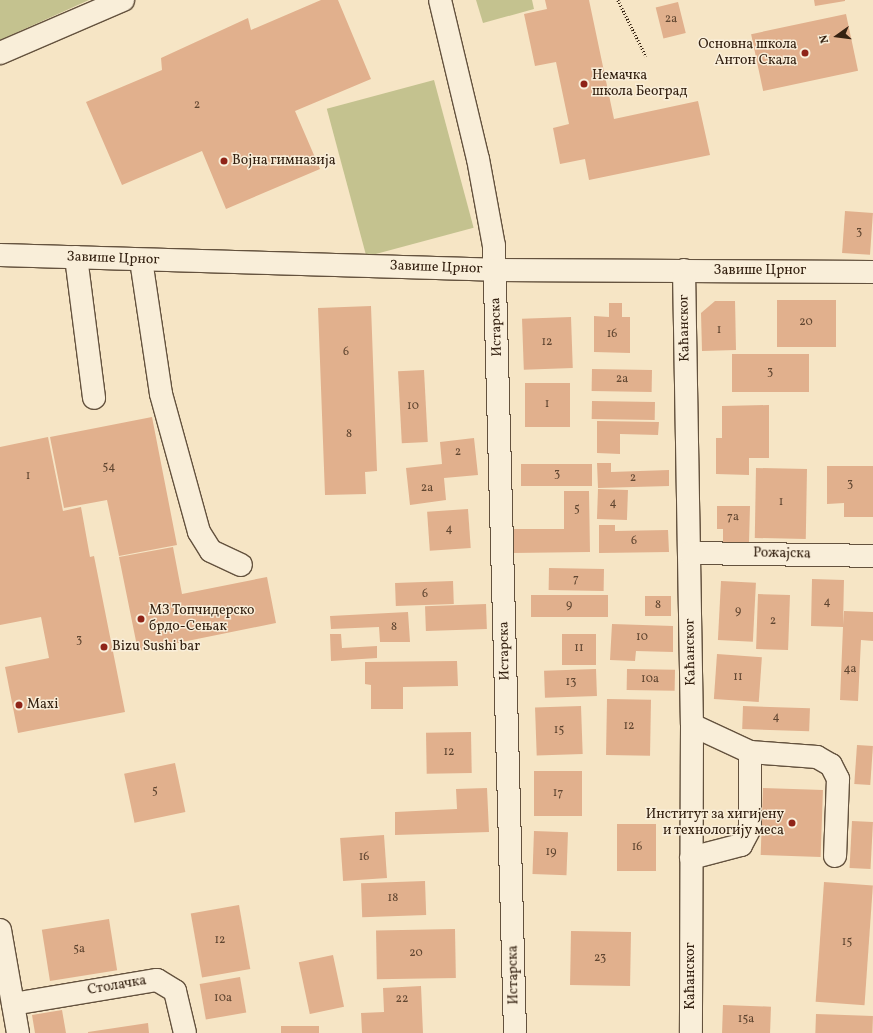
<!DOCTYPE html>
<meta charset="utf-8">
<style>
body{margin:0}
#map{position:relative;width:873px;height:1033px;overflow:hidden;background:#f6e5c5;font-family:Vollkorn,serif}
div>[style]{position:absolute}
.green>*{inset:0;background:#c4c28f;transform-origin:0 0}
.building>*{inset:0;background:#e1b08d;transform-origin:0 0}
.path>*{height:2.5px;margin-top:-1.25px;transform-origin:0;background:repeating-linear-gradient(90deg,#342111 0 1px,transparent 0 3px)}
.roads{filter:drop-shadow(1px 0 #64523e) drop-shadow(-1px 0 #64523e) drop-shadow(0 1px #64523e) drop-shadow(0 -1px #64523e)}
.minor>*{height:22px;margin:-11px;padding:0 11px;transform-origin:11px;border-radius:11px;background:#f9eed9}
.dots>*{width:11px;height:11px;translate:-50% -50%;box-sizing:border-box;border:2px solid #f9eed9;border-radius:50%}
span{translate:-50% -50%;white-space:nowrap;text-align:center;line-height:1.15;-webkit-text-stroke:3px #f9eed9;paint-order:stroke}
.number-label{font-size:12px;color:#5f4530}
.number-label span{-webkit-text-stroke-width:0}
.poi-label{font-size:14px;color:#342111}
.right{translate:-100% -50%;text-align:right}
.left{translate:0 -50%;text-align:left}
.street-label{font-size:14px;color:#342111}
.north{position:absolute;left:817px;top:16px;width:40px;height:40px;-webkit-text-stroke:3px #f9eed9;paint-order:stroke;rotate:256deg;font-size:11px;font-weight:700;line-height:16px;text-align:center;color:#342111}
.north::after{content:'';display:block;margin:auto;width:14px;height:18px;background:#342111;clip-path:polygon(50% 0,100% 100%,50% 72%,0 100%)}
</style>
<div id="map">
<div class="green">
<div style="clip-path:polygon(0 0,89px 0,0 40px)"></div>
<div style="clip-path:polygon(476px 0,532px 0,534px 9px,483px 23px)"></div>
<div style="left:434px;top:80px;width:153px;height:111px;rotate:75deg"></div>
</div>
<div class="building">
<div style="clip-path:polygon(321px 0,338px 0,371px 79px,295px 111px,320px 169px,226px 209px,202px 151px,122px 185px,86px 102px,162px 70px,161px 58px,248px 18px,251px 30px)"></div>
<div style="clip-path:polygon(545px 0,589px 0,614px 119px,698px 101px,710px 155px,589px 180px,585px 159px,560px 164px,553px 128px,569px 124px,556px 62px,535px 66px,524px 14px,547px 9px)"></div>
<div style="clip-path:polygon(814px 0,845px 0,845px 1px,815px 6px)"></div>
<div style="left:678px;top:2px;width:32px;height:23px;rotate:76deg"></div>
<div style="left:846px;top:14px;width:58px;height:97px;rotate:78deg"></div>
<div style="left:845px;top:211px;width:28px;height:42px;rotate:4deg"></div>
<div style="left:777px;top:300px;width:59px;height:47px"></div>
<div style="clip-path:polygon(715px 301px,735px 301px,736px 350px,702px 351px,701px 313px)"></div>
<div style="clip-path:polygon(609px 303px,622px 303px,622px 317px,630px 317px,630px 353px,594px 352px,594px 316px,609px 317px)"></div>
<div style="clip-path:polygon(371px 306px,377px 471px,365px 472px,366px 494px,325px 495px,318px 308px)"></div>
<div style="left:571px;top:317px;width:51px;height:49px;rotate:88deg"></div>
<div style="left:809px;top:354px;width:38px;height:77px;rotate:90deg"></div>
<div style="left:592px;top:369px;width:60px;height:22px;rotate:1deg"></div>
<div style="left:424px;top:370px;width:72px;height:26px;rotate:87deg"></div>
<div style="left:525px;top:383px;width:45px;height:44px"></div>
<div style="left:592px;top:401px;width:63px;height:18px;rotate:1deg"></div>
<div style="clip-path:polygon(769px 405px,769px 458px,749px 458px,749px 475px,716px 474px,716px 438px,722px 438px,722px 406px)"></div>
<div style="clip-path:polygon(152px 417px,177px 545px,119px 556px,107px 500px,64px 508px,50px 437px)"></div>
<div style="clip-path:polygon(597px 421px,659px 422px,658px 435px,620px 434px,620px 454px,597px 453px)"></div>
<div style="clip-path:polygon(48px 437px,63px 511px,81px 507px,90px 557px,94px 556px,125px 712px,18px 733px,5px 667px,49px 658px,41px 617px,0 625px,0 447px)"></div>
<div style="clip-path:polygon(474px 438px,478px 475px,444px 478px,446px 500px,410px 505px,406px 468px,442px 464px,440px 442px)"></div>
<div style="clip-path:polygon(597px 463px,611px 463px,611px 472px,669px 470px,669px 486px,598px 488px)"></div>
<div style="left:592px;top:464px;width:22px;height:71px;rotate:90deg"></div>
<div style="clip-path:polygon(827px 466px,873px 466px,873px 517px,844px 517px,844px 503px,827px 504px)"></div>
<div style="left:756px;top:468px;width:51px;height:70px;rotate:1deg"></div>
<div style="left:598px;top:489px;width:30px;height:30px;rotate:2deg"></div>
<div style="clip-path:polygon(564px 491px,589px 491px,590px 552px,512px 553px,511px 529px,564px 529px)"></div>
<div style="clip-path:polygon(717px 506px,750px 506px,749px 543px,723px 542px,723px 529px,717px 529px)"></div>
<div style="left:468px;top:509px;width:39px;height:41px;rotate:86deg"></div>
<div style="clip-path:polygon(599px 525px,615px 525px,615px 531px,668px 530px,669px 552px,599px 553px)"></div>
<div style="clip-path:polygon(173px 547px,182px 594px,267px 577px,276px 623px,138px 651px,119px 557px)"></div>
<div style="left:549px;top:568px;width:55px;height:22px;rotate:1deg"></div>
<div style="clip-path:polygon(812px 579px,844px 580px,843px 625px,844px 611px,873px 612px,873px 641px,861px 640px,858px 701px,840px 700px,843px 627px,811px 626px)"></div>
<div style="left:453px;top:581px;width:23px;height:58px;rotate:88deg"></div>
<div style="left:721px;top:581px;width:35px;height:59px;rotate:3deg"></div>
<div style="left:758px;top:594px;width:32px;height:55px;rotate:2deg"></div>
<div style="left:531px;top:595px;width:77px;height:22px"></div>
<div style="left:645px;top:596px;width:26px;height:20px"></div>
<div style="left:486px;top:604px;width:25px;height:61px;rotate:88deg"></div>
<div style="clip-path:polygon(408px 612px,410px 642px,380px 642px,379px 627px,331px 629px,330px 616px)"></div>
<div style="clip-path:polygon(612px 624px,673px 626px,673px 652px,636px 651px,635px 661px,610px 660px)"></div>
<div style="clip-path:polygon(330px 634px,341px 634px,342px 648px,377px 646px,377px 658px,331px 661px)"></div>
<div style="left:562px;top:634px;width:34px;height:31px"></div>
<div style="left:717px;top:654px;width:45px;height:45px;rotate:4deg"></div>
<div style="clip-path:polygon(457px 661px,458px 686px,403px 687px,403px 709px,371px 709px,371px 685px,365px 684px,365px 662px)"></div>
<div style="left:596px;top:669px;width:27px;height:52px;rotate:88deg"></div>
<div style="left:627px;top:669px;width:48px;height:21px;rotate:1deg"></div>
<div style="left:607px;top:699px;width:44px;height:56px;rotate:1deg"></div>
<div style="left:581px;top:706px;width:48px;height:46px;rotate:88deg"></div>
<div style="left:743px;top:706px;width:67px;height:23px;rotate:2deg"></div>
<div style="left:471px;top:732px;width:41px;height:45px;rotate:89deg"></div>
<div style="left:857px;top:745px;width:16px;height:39px;rotate:4deg"></div>
<div style="left:175px;top:763px;width:50px;height:52px;rotate:78deg"></div>
<div style="left:582px;top:771px;width:45px;height:48px;rotate:90deg"></div>
<div style="clip-path:polygon(487px 788px,489px 832px,395px 835px,395px 812px,457px 809px,456px 789px)"></div>
<div style="left:763px;top:788px;width:60px;height:67px;rotate:2deg"></div>
<div style="left:852px;top:821px;width:21px;height:47px;rotate:3deg"></div>
<div style="left:617px;top:824px;width:39px;height:47px"></div>
<div style="left:534px;top:831px;width:34px;height:43px;rotate:2deg"></div>
<div style="left:384px;top:835px;width:43px;height:44px;rotate:86deg"></div>
<div style="left:425px;top:881px;width:34px;height:64px;rotate:88deg"></div>
<div style="left:824px;top:882px;width:49px;height:120px;rotate:4deg"></div>
<div style="left:239px;top:905px;width:65px;height:49px;rotate:80deg"></div>
<div style="left:109px;top:919px;width:52px;height:68px;rotate:81deg"></div>
<div style="left:455px;top:929px;width:49px;height:79px;rotate:89deg"></div>
<div style="left:571px;top:931px;width:60px;height:54px;rotate:1deg"></div>
<div style="left:333px;top:955px;width:53px;height:35px;rotate:78deg"></div>
<div style="left:240px;top:977px;width:36px;height:41px;rotate:80deg"></div>
<div style="clip-path:polygon(421px 986px,423px 1033px,362px 1033px,361px 1013px,384px 1012px,383px 988px)"></div>
<div style="left:723px;top:1005px;width:48px;height:28px;rotate:2deg"></div>
<div style="clip-path:polygon(62px 1010px,66px 1033px,35px 1033px,32px 1015px)"></div>
<div style="left:816px;top:1014px;width:57px;height:19px;rotate:2deg"></div>
<div style="clip-path:polygon(148px 1023px,149px 1033px,88px 1033px,88px 1032px)"></div>
<div style="left:281px;top:1026px;width:38px;height:7px"></div>
</div>
<div class="path">
<div style="left:618px;top:0;width:63px;rotate:63.4deg"></div>
</div>
<div class="roads">
<div class="minor">
<div style="left:440px;top:0;width:163px;rotate:76.6deg"></div>
<div style="left:478px;top:159px;width:88px;rotate:79.6deg"></div>
<div style="left:494px;top:246px;width:787px;rotate:88.47deg"></div>
<div style="left:0;top:53px;width:134px;rotate:-23.3deg"></div>
<div style="left:0;top:255px;width:495px;rotate:1.7deg"></div>
<div style="left:495px;top:270px;width:378px;rotate:0.3deg"></div>
<div style="left:76px;top:257px;width:142px;rotate:82.7deg"></div>
<div style="left:141px;top:260px;width:135px;rotate:81.5deg"></div>
<div style="left:161px;top:394px;width:143px;rotate:74.6deg"></div>
<div style="left:199px;top:532px;width:22px;rotate:58deg"></div>
<div style="left:211px;top:551px;width:33px;rotate:25deg"></div>
<div style="left:684px;top:270px;width:455px;rotate:89deg"></div>
<div style="left:692px;top:725px;width:308px;rotate:90.2deg"></div>
<div style="left:690px;top:553px;width:183px;rotate:0.9deg"></div>
<div style="left:750px;top:752px;width:67px;rotate:4.3deg"></div>
<div style="left:817px;top:757px;width:16px;rotate:30deg"></div>
<div style="left:831px;top:765px;width:16px;rotate:63deg"></div>
<div style="left:838px;top:779px;width:77px;rotate:92.2deg"></div>
<div style="left:691px;top:858px;width:52px;rotate:-14.6deg"></div>
<div style="left:741px;top:845px;width:19px;rotate:-62deg"></div>
<div style="left:750px;top:828px;width:76px;rotate:-90deg"></div>
<div style="left:750px;top:752px;width:64px;rotate:-155deg"></div>
<div style="left:0;top:930px;width:105px;rotate:80.1deg"></div>
<div style="left:13px;top:1004px;width:146px;rotate:-9.5deg"></div>
<div style="left:157px;top:980px;width:21px;rotate:31deg"></div>
<div style="left:175px;top:991px;width:43px;rotate:76.6deg"></div>
</div>
</div>
<div class="dots">
<div style="left:805px;top:53px;background:#8f2418"></div>
<div style="left:584px;top:84px;background:#8f2418"></div>
<div style="left:224px;top:161px;background:#8f2418"></div>
<div style="left:141px;top:619px;background:#8f2418"></div>
<div style="left:104px;top:647px;background:#8f2418"></div>
<div style="left:19px;top:705px;background:#8f2418"></div>
<div style="left:792px;top:823px;background:#8f2418"></div>
</div>
<div class="number-label">
<span style="left:671px;top:20px">2a</span>
<span style="left:197px;top:106px">2</span>
<span style="left:859px;top:233px">3</span>
<span style="left:806px;top:323px">20</span>
<span style="left:719px;top:331px">1</span>
<span style="left:612px;top:335px">16</span>
<span style="left:547px;top:343px">12</span>
<span style="left:346px;top:353px">6</span>
<span style="left:770px;top:373px">3</span>
<span style="left:622px;top:380px">2a</span>
<span style="left:547px;top:405px">1</span>
<span style="left:413px;top:407px">10</span>
<span style="left:349px;top:435px">8</span>
<span style="left:458px;top:453px">2</span>
<span style="left:109px;top:468px">54</span>
<span style="left:557px;top:475px">3</span>
<span style="left:28px;top:477px">1</span>
<span style="left:633px;top:479px">2</span>
<span style="left:850px;top:485px">3</span>
<span style="left:427px;top:489px">2a</span>
<span style="left:781px;top:503px">1</span>
<span style="left:613px;top:504px">4</span>
<span style="left:577px;top:510px">5</span>
<span style="left:733px;top:518px">7a</span>
<span style="left:449px;top:530px">4</span>
<span style="left:634px;top:542px">6</span>
<span style="left:576px;top:580px">7</span>
<span style="left:425px;top:595px">6</span>
<span style="left:827px;top:603px">4</span>
<span style="left:569px;top:606px">9</span>
<span style="left:658px;top:606px">8</span>
<span style="left:738px;top:612px">9</span>
<span style="left:773px;top:622px">2</span>
<span style="left:394px;top:628px">8</span>
<span style="left:642px;top:638px">10</span>
<span style="left:79px;top:641px">3</span>
<span style="left:579px;top:649px">11</span>
<span style="left:850px;top:670px">4a</span>
<span style="left:738px;top:678px">11</span>
<span style="left:650px;top:680px">10a</span>
<span style="left:571px;top:683px">13</span>
<span style="left:776px;top:718px">4</span>
<span style="left:629px;top:727px">12</span>
<span style="left:559px;top:731px">15</span>
<span style="left:449px;top:753px">12</span>
<span style="left:155px;top:792px">5</span>
<span style="left:558px;top:794px">17</span>
<span style="left:637px;top:848px">16</span>
<span style="left:551px;top:853px">19</span>
<span style="left:364px;top:858px">16</span>
<span style="left:393px;top:899px">18</span>
<span style="left:220px;top:941px">12</span>
<span style="left:847px;top:943px">15</span>
<span style="left:79px;top:950px">5a</span>
<span style="left:416px;top:954px">20</span>
<span style="left:600px;top:959px">23</span>
<span style="left:223px;top:999px">10a</span>
<span style="left:402px;top:1000px">22</span>
<span style="left:746px;top:1020px">15a</span>
</div>
<div class="poi-label">
<span class="right" style="left:797px;top:53px">Основна школа<br>Антон Скала</span>
<span class="left" style="left:592px;top:84px">Немачка<br>школа Београд</span>
<span class="left" style="left:232px;top:161px">Војна гимназија</span>
<span class="left" style="left:149px;top:619px">МЗ Топчидерско<br>брдо-Сењак</span>
<span class="left" style="left:112px;top:647px">Bizu Sushi bar</span>
<span class="left" style="left:27px;top:705px">Maxi</span>
<span class="right" style="left:784px;top:823px">Институт за хигијену<br>и технологију меса</span>
</div>
<div class="street-label">
<span style="left:113px;top:259px;rotate:2deg">Завише Црног</span>
<span style="left:436px;top:268px;rotate:2deg">Завише Црног</span>
<span style="left:760px;top:271px">Завише Црног</span>
<span style="left:497px;top:327px;rotate:-92deg">Истарска</span>
<span style="left:685px;top:328px;rotate:-91deg">Каћанског</span>
<span style="left:782px;top:554px;rotate:1deg">Рожајска</span>
<span style="left:505px;top:651px;rotate:-91deg">Истарска</span>
<span style="left:691px;top:652px;rotate:-91deg">Каћанског</span>
<span style="left:514px;top:975px;rotate:-91deg">Истарска</span>
<span style="left:691px;top:976px;rotate:-90deg">Каћанског</span>
<span style="left:117px;top:986px;rotate:-10deg">Столачка</span>
</div>
<div class="north">N</div>
</div>
